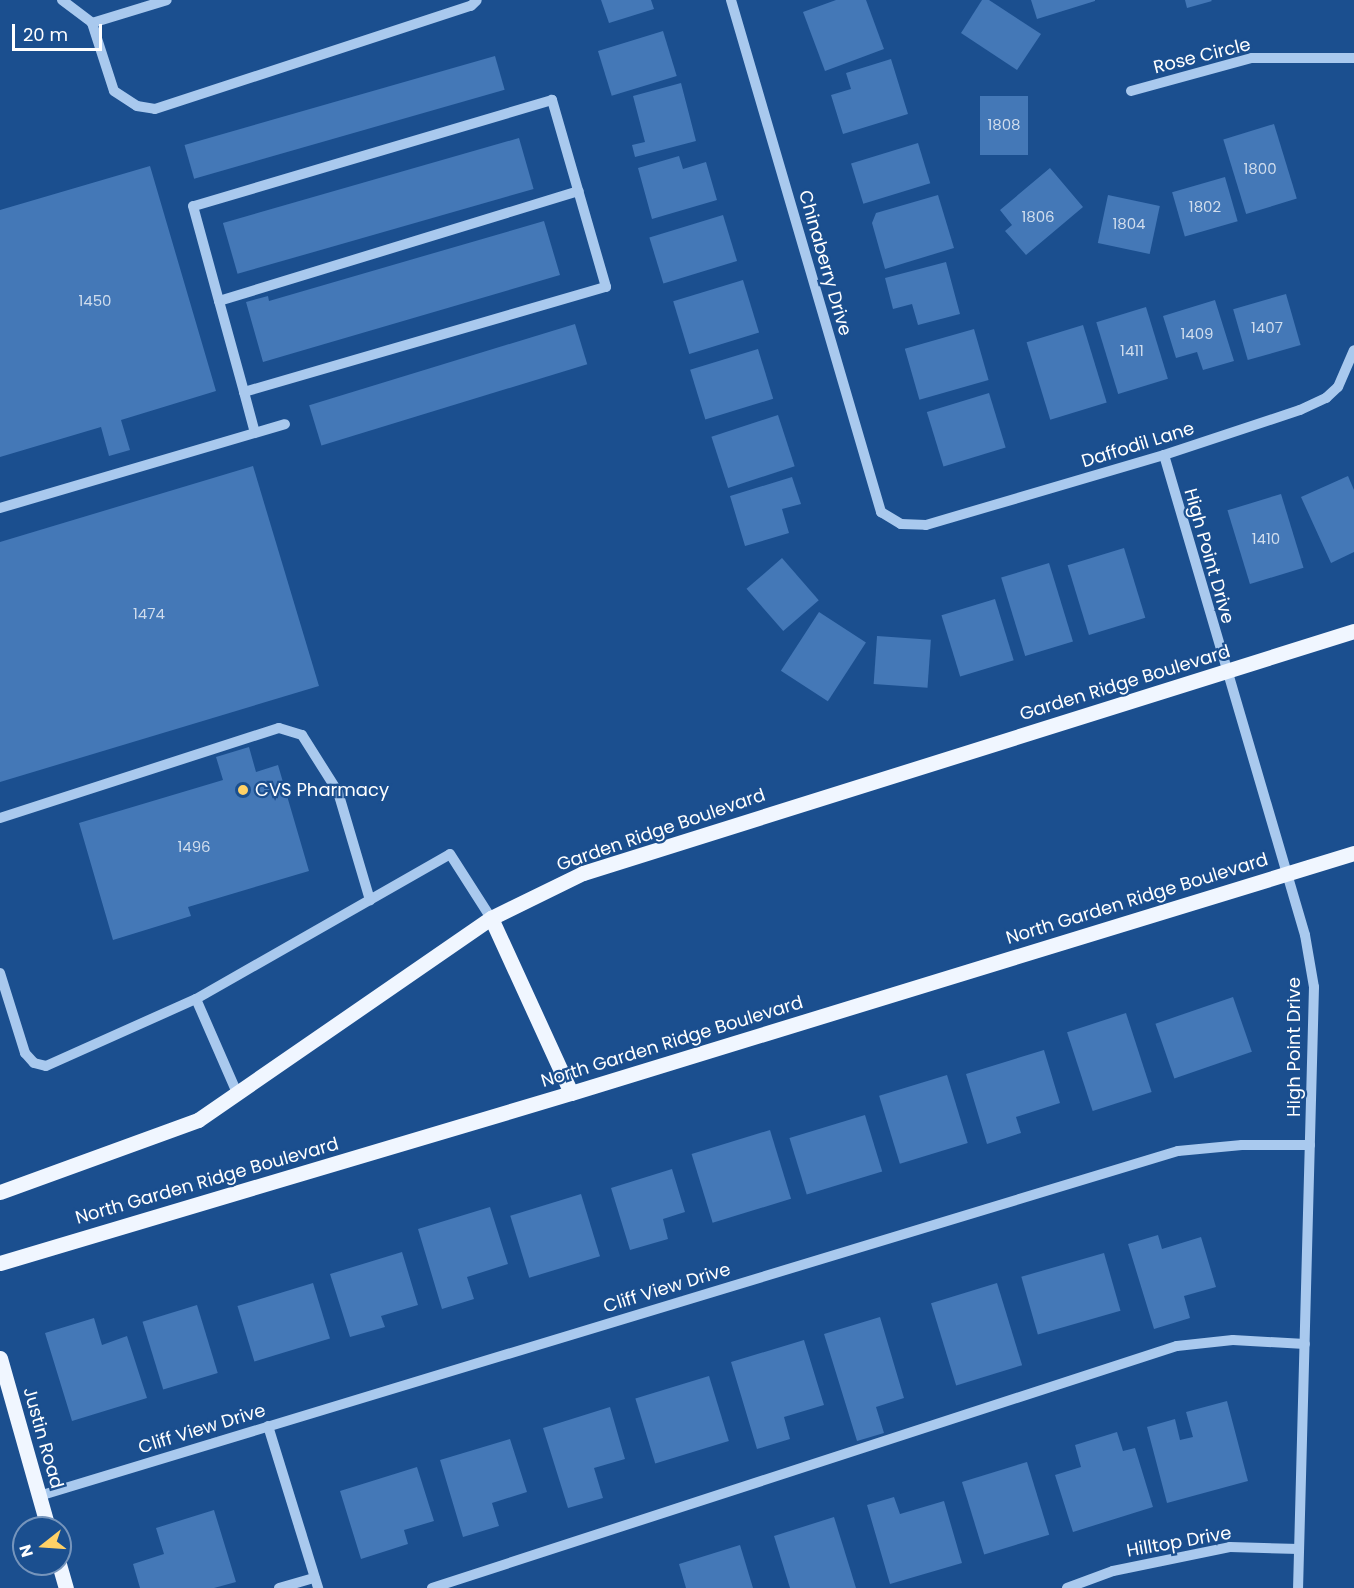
<!DOCTYPE html>
<style>
body{margin:0}
#map{position:relative;width:1354px;height:1588px;overflow:hidden;background:#1b4f8f;font-family:Poppins,sans-serif}
div>[style]{position:absolute}
.building>*{inset:0;background:#4478b7;transform-origin:0 0}
.minor>*{height:10px;margin:-5px;padding:0 5px;transform-origin:5px;border-radius:5px;background:#a9c9ee}
.major>*{height:15px;margin:-7.5px;padding:0 7.5px;transform-origin:7.5px;border-radius:7.5px;background:#f0f6ff}
.dots>*{width:16px;height:16px;translate:-50% -50%;box-sizing:border-box;border:3px solid #1b4f8f;border-radius:50%}
span{translate:-50% -50%;white-space:nowrap;text-align:center;line-height:1.15;-webkit-text-stroke:4.5px #1b4f8f;paint-order:stroke}
.number-label{font-size:15px;color:#d0dded}
.number-label span{-webkit-text-stroke-width:0}
.street-label{font-size:18px;color:#fff}
.poi-label{font-size:18px;color:#fff}
.left{translate:0 -50%;text-align:left}
.north{position:absolute;left:12px;top:1516px;width:60px;height:60px;box-sizing:border-box;background:#1b4f8f;border:2px solid #7695bc;border-radius:50%;rotate:253deg;font-size:16px;font-weight:700;line-height:24px;text-align:center;color:#fff}
.north::after{content:'';display:block;margin:auto;width:21px;height:27px;background:#ffd166;clip-path:polygon(50% 0,100% 100%,50% 72%,0 100%)}
.scale{position:absolute;left:12px;top:24px;width:90px;height:27px;box-sizing:border-box;border:3px solid #fff;border-top:0;padding-left:8px;font-size:18px;line-height:21px;white-space:nowrap;color:#fff;-webkit-text-stroke:4px #1b4f8f;paint-order:stroke}
</style>
<div id="map">
<div class="building">
<div style="clip-path:polygon(601px 0,651px 0,654px 9px,609px 23px)"></div>
<div style="clip-path:polygon(836px 0,866px 0,884px 49px,825px 71px,803px 12px)"></div>
<div style="clip-path:polygon(982px 0,989px 0,1041px 34px,1017px 70px,961px 33px)"></div>
<div style="clip-path:polygon(1031px 0,1095px 0,1095px 1px,1037px 19px)"></div>
<div style="clip-path:polygon(1185px 0,1211px 0,1212px 1px,1187px 8px)"></div>
<div style="left:663px;top:31px;width:47px;height:68px;rotate:73deg"></div>
<div style="left:495px;top:56px;width:35px;height:323px;rotate:74deg"></div>
<div style="clip-path:polygon(891px 59px,908px 114px,843px 134px,831px 95px,851px 89px,846px 73px)"></div>
<div style="clip-path:polygon(681px 83px,696px 141px,635px 157px,632px 145px,645px 142px,633px 96px)"></div>
<div style="left:980px;top:96px;width:48px;height:59px"></div>
<div style="left:1274px;top:124px;width:78px;height:53px;rotate:73deg"></div>
<div style="left:519px;top:138px;width:53px;height:308px;rotate:74deg"></div>
<div style="left:918px;top:143px;width:42px;height:70px;rotate:73deg"></div>
<div style="clip-path:polygon(679px 156px,683px 169px,706px 162px,717px 200px,652px 219px,638px 168px)"></div>
<div style="clip-path:polygon(150px 166px,216px 391px,121px 420px,130px 450px,109px 456px,101px 427px,0 457px,0 210px)"></div>
<div style="clip-path:polygon(1050px 168px,1083px 207px,1026px 255px,1005px 231px,1012px 225px,1000px 210px)"></div>
<div style="left:1225px;top:177px;width:46px;height:55px;rotate:74deg"></div>
<div style="clip-path:polygon(938px 195px,954px 248px,885px 269px,872px 223px,876px 213px)"></div>
<div style="left:1108px;top:195px;width:53px;height:49px;rotate:12deg"></div>
<div style="left:723px;top:215px;width:48px;height:77px;rotate:73deg"></div>
<div style="clip-path:polygon(544px 221px,560px 275px,263px 362px,246px 302px,268px 296px,269px 301px)"></div>
<div style="clip-path:polygon(946px 262px,960px 314px,918px 325px,912px 304px,893px 309px,885px 278px)"></div>
<div style="left:743px;top:280px;width:55px;height:73px;rotate:73deg"></div>
<div style="left:1286px;top:294px;width:53px;height:55px;rotate:74deg"></div>
<div style="clip-path:polygon(1215px 300px,1234px 361px,1203px 370px,1197px 352px,1176px 358px,1163px 316px)"></div>
<div style="left:1146px;top:307px;width:75px;height:52px;rotate:73deg"></div>
<div style="left:575px;top:324px;width:42px;height:278px;rotate:73deg"></div>
<div style="left:1083px;top:325px;width:81px;height:59px;rotate:73deg"></div>
<div style="left:974px;top:329px;width:53px;height:72px;rotate:74deg"></div>
<div style="left:758px;top:349px;width:52px;height:71px;rotate:73deg"></div>
<div style="left:989px;top:393px;width:57px;height:65px;rotate:73deg"></div>
<div style="left:778px;top:415px;width:54px;height:70px;rotate:72deg"></div>
<div style="clip-path:polygon(253px 466px,319px 686px,0 782px,0 542px)"></div>
<div style="clip-path:polygon(1348px 476px,1354px 490px,1354px 552px,1331px 563px,1301px 497px)"></div>
<div style="clip-path:polygon(792px 477px,801px 504px,782px 509px,789px 533px,745px 546px,730px 496px)"></div>
<div style="left:1281px;top:494px;width:77px;height:56px;rotate:73deg"></div>
<div style="left:1124px;top:548px;width:73px;height:59px;rotate:73deg"></div>
<div style="left:782px;top:558px;width:56px;height:47px;rotate:49deg"></div>
<div style="left:1049px;top:563px;width:82px;height:50px;rotate:73deg"></div>
<div style="left:995px;top:599px;width:64px;height:56px;rotate:73deg"></div>
<div style="left:819px;top:612px;width:56px;height:70px;rotate:33deg"></div>
<div style="left:877px;top:636px;width:54px;height:48px;rotate:4deg"></div>
<div style="clip-path:polygon(249px 747px,256px 772px,278px 765px,309px 871px,188px 907px,191px 916px,113px 940px,79px 823px,223px 780px,216px 757px)"></div>
<div style="left:1233px;top:997px;width:58px;height:82px;rotate:71deg"></div>
<div style="left:1126px;top:1013px;width:83px;height:62px;rotate:72deg"></div>
<div style="clip-path:polygon(1044px 1050px,1060px 1103px,1016px 1117px,1021px 1133px,987px 1144px,966px 1074px)"></div>
<div style="left:947px;top:1075px;width:71px;height:71px;rotate:73deg"></div>
<div style="left:865px;top:1115px;width:59px;height:79px;rotate:73deg"></div>
<div style="left:770px;top:1130px;width:72px;height:82px;rotate:73deg"></div>
<div style="clip-path:polygon(672px 1169px,685px 1212px,663px 1219px,668px 1239px,630px 1250px,611px 1188px)"></div>
<div style="left:581px;top:1194px;width:65px;height:74px;rotate:73deg"></div>
<div style="clip-path:polygon(490px 1207px,508px 1264px,467px 1277px,474px 1299px,442px 1309px,418px 1229px)"></div>
<div style="clip-path:polygon(1158px 1235px,1162px 1249px,1201px 1237px,1216px 1287px,1184px 1296px,1190px 1318px,1154px 1329px,1128px 1244px)"></div>
<div style="clip-path:polygon(402px 1252px,418px 1305px,381px 1316px,385px 1327px,350px 1337px,330px 1274px)"></div>
<div style="left:1104px;top:1253px;width:60px;height:86px;rotate:74deg"></div>
<div style="left:313px;top:1283px;width:58px;height:79px;rotate:73deg"></div>
<div style="left:997px;top:1283px;width:86px;height:69px;rotate:73deg"></div>
<div style="left:197px;top:1305px;width:71px;height:57px;rotate:73deg"></div>
<div style="clip-path:polygon(880px 1317px,904px 1398px,876px 1407px,884px 1433px,857px 1441px,824px 1334px)"></div>
<div style="clip-path:polygon(94px 1318px,102px 1345px,127px 1336px,147px 1398px,72px 1421px,45px 1333px)"></div>
<div style="clip-path:polygon(804px 1340px,824px 1405px,784px 1417px,790px 1439px,757px 1449px,731px 1362px)"></div>
<div style="left:709px;top:1376px;width:68px;height:77px;rotate:73deg"></div>
<div style="clip-path:polygon(1227px 1401px,1248px 1481px,1167px 1503px,1147px 1427px,1175px 1419px,1180px 1440px,1193px 1437px,1186px 1412px)"></div>
<div style="clip-path:polygon(610px 1407px,625px 1459px,594px 1468px,603px 1498px,568px 1508px,543px 1428px)"></div>
<div style="clip-path:polygon(1117px 1432px,1123px 1451px,1135px 1448px,1153px 1507px,1073px 1532px,1055px 1475px,1081px 1467px,1075px 1445px)"></div>
<div style="clip-path:polygon(510px 1439px,527px 1492px,492px 1503px,499px 1526px,463px 1537px,440px 1460px)"></div>
<div style="left:1027px;top:1462px;width:76px;height:68px;rotate:73deg"></div>
<div style="clip-path:polygon(417px 1467px,434px 1521px,404px 1530px,408px 1544px,361px 1559px,340px 1491px)"></div>
<div style="clip-path:polygon(894px 1497px,900px 1514px,944px 1501px,962px 1563px,890px 1584px,867px 1505px)"></div>
<div style="clip-path:polygon(214px 1510px,236px 1582px,214px 1588px,140px 1588px,133px 1564px,164px 1554px,156px 1528px)"></div>
<div style="clip-path:polygon(834px 1517px,856px 1588px,790px 1588px,774px 1536px)"></div>
<div style="clip-path:polygon(740px 1545px,753px 1588px,686px 1588px,679px 1564px)"></div>
</div>
<div class="minor">
<div style="left:62px;top:0;width:38px;rotate:37deg"></div>
<div style="left:92px;top:23px;width:71px;rotate:72.1deg"></div>
<div style="left:114px;top:91px;width:27px;rotate:33deg"></div>
<div style="left:137px;top:106px;width:18px;rotate:9deg"></div>
<div style="left:155px;top:109px;width:332px;rotate:-18.1deg"></div>
<div style="left:471px;top:6px;width:8px;rotate:-45deg"></div>
<div style="left:731px;top:0;width:534px;rotate:73.67deg"></div>
<div style="left:881px;top:512px;width:23px;rotate:31deg"></div>
<div style="left:901px;top:524px;width:25px;rotate:2deg"></div>
<div style="left:926px;top:525px;width:248px;rotate:-16.4deg"></div>
<div style="left:1164px;top:455px;width:143px;rotate:-18.3deg"></div>
<div style="left:1300px;top:410px;width:29px;rotate:-25deg"></div>
<div style="left:1326px;top:398px;width:16px;rotate:-43deg"></div>
<div style="left:1338px;top:387px;width:40px;rotate:-66.6deg"></div>
<div style="left:92px;top:23px;width:78px;rotate:-17deg"></div>
<div style="left:1131px;top:91px;width:125px;rotate:-15.3deg"></div>
<div style="left:1252px;top:58px;width:102px"></div>
<div style="left:219px;top:301px;width:376px;rotate:-17deg"></div>
<div style="left:244px;top:392px;width:377px;rotate:-16.2deg"></div>
<div style="left:606px;top:287px;width:195px;rotate:-106.1deg"></div>
<div style="left:552px;top:100px;width:374px;rotate:163.5deg"></div>
<div style="left:193px;top:206px;width:98px;rotate:74.7deg"></div>
<div style="left:219px;top:301px;width:94px;rotate:74.6deg"></div>
<div style="left:244px;top:392px;width:42px;rotate:75deg"></div>
<div style="left:1164px;top:455px;width:500px;rotate:73.63deg"></div>
<div style="left:1305px;top:935px;width:53px;rotate:80.2deg"></div>
<div style="left:1314px;top:987px;width:601px;rotate:91.52deg"></div>
<div style="left:0;top:508px;width:297px;rotate:-16.4deg"></div>
<div style="left:0;top:818px;width:293px;rotate:-17.9deg"></div>
<div style="left:279px;top:728px;width:24px;rotate:17deg"></div>
<div style="left:302px;top:735px;width:67px;rotate:57.7deg"></div>
<div style="left:338px;top:792px;width:113px;rotate:73.5deg"></div>
<div style="left:0;top:973px;width:84px;rotate:72.6deg"></div>
<div style="left:25px;top:1053px;width:13px;rotate:48deg"></div>
<div style="left:34px;top:1063px;width:12px;rotate:14deg"></div>
<div style="left:46px;top:1066px;width:164px;rotate:-24.1deg"></div>
<div style="left:196px;top:999px;width:292px;rotate:-29.7deg"></div>
<div style="left:450px;top:854px;width:76px;rotate:57.4deg"></div>
<div style="left:196px;top:999px;width:105px;rotate:66.4deg"></div>
<div style="left:268px;top:1426px;width:170px;rotate:72.8deg"></div>
<div style="left:39px;top:1496px;width:1190px;rotate:-16.85deg"></div>
<div style="left:1178px;top:1151px;width:64px;rotate:-5.4deg"></div>
<div style="left:1242px;top:1145px;width:68px"></div>
<div style="left:279px;top:1588px;width:37px;rotate:-16deg"></div>
<div style="left:432px;top:1588px;width:783px;rotate:-18deg"></div>
<div style="left:1177px;top:1346px;width:56px;rotate:-6.1deg"></div>
<div style="left:1233px;top:1340px;width:72px;rotate:3.2deg"></div>
<div style="left:1067px;top:1588px;width:49px;rotate:-20.3deg"></div>
<div style="left:1113px;top:1571px;width:119px;rotate:-11.6deg"></div>
<div style="left:1230px;top:1547px;width:69px;rotate:1.7deg"></div>
</div>
<div class="major">
<div style="left:491px;top:918px;width:192px;rotate:65.4deg"></div>
<div style="left:0;top:1192px;width:211px;rotate:-20deg"></div>
<div style="left:198px;top:1120px;width:356px;rotate:-34.6deg"></div>
<div style="left:491px;top:918px;width:102px;rotate:-26.1deg"></div>
<div style="left:583px;top:873px;width:808px;rotate:-17.43deg"></div>
<div style="left:0;top:1263px;width:596px;rotate:-16.58deg"></div>
<div style="left:571px;top:1093px;width:819px;rotate:-17.04deg"></div>
<div style="left:0;top:1358px;width:177px;rotate:74.2deg"></div>
<div style="left:59px;top:1564px;width:25px;rotate:74deg"></div>
</div>
<div class="dots">
<div style="left:243px;top:790px;background:#ffd166"></div>
</div>
<div class="number-label">
<span style="left:1004px;top:125px">1808</span>
<span style="left:1260px;top:169px">1800</span>
<span style="left:1205px;top:207px">1802</span>
<span style="left:1038px;top:217px">1806</span>
<span style="left:1129px;top:224px">1804</span>
<span style="left:95px;top:301px">1450</span>
<span style="left:1267px;top:328px">1407</span>
<span style="left:1197px;top:334px">1409</span>
<span style="left:1132px;top:351px">1411</span>
<span style="left:1266px;top:539px">1410</span>
<span style="left:149px;top:614px">1474</span>
<span style="left:194px;top:847px">1496</span>
</div>
<div class="street-label">
<span style="left:1202px;top:56px;rotate:-14deg">Rose Circle</span>
<span style="left:825px;top:263px;rotate:74deg">Chinaberry Drive</span>
<span style="left:1138px;top:445px;rotate:-17deg">Daffodil Lane</span>
<span style="left:1209px;top:556px;rotate:74deg">High Point Drive</span>
<span style="left:1125px;top:683px;rotate:-17deg">Garden Ridge Boulevard</span>
<span style="left:661px;top:830px;rotate:-19deg">Garden Ridge Boulevard</span>
<span style="left:1137px;top:899px;rotate:-17deg">North Garden Ridge Boulevard</span>
<span style="left:672px;top:1042px;rotate:-17deg">North Garden Ridge Boulevard</span>
<span style="left:1294px;top:1047px;rotate:-90deg">High Point Drive</span>
<span style="left:207px;top:1181px;rotate:-16deg">North Garden Ridge Boulevard</span>
<span style="left:667px;top:1288px;rotate:-17deg">Cliff View Drive</span>
<span style="left:202px;top:1429px;rotate:-17deg">Cliff View Drive</span>
<span style="left:43px;top:1438px;rotate:74deg">Justin Road</span>
<span style="left:1179px;top:1542px;rotate:-10deg">Hilltop Drive</span>
</div>
<div class="poi-label">
<span class="left" style="left:255px;top:790px">CVS Pharmacy</span>
</div>
<div class="north">N</div>
<div class="scale">20 m</div>
</div>
